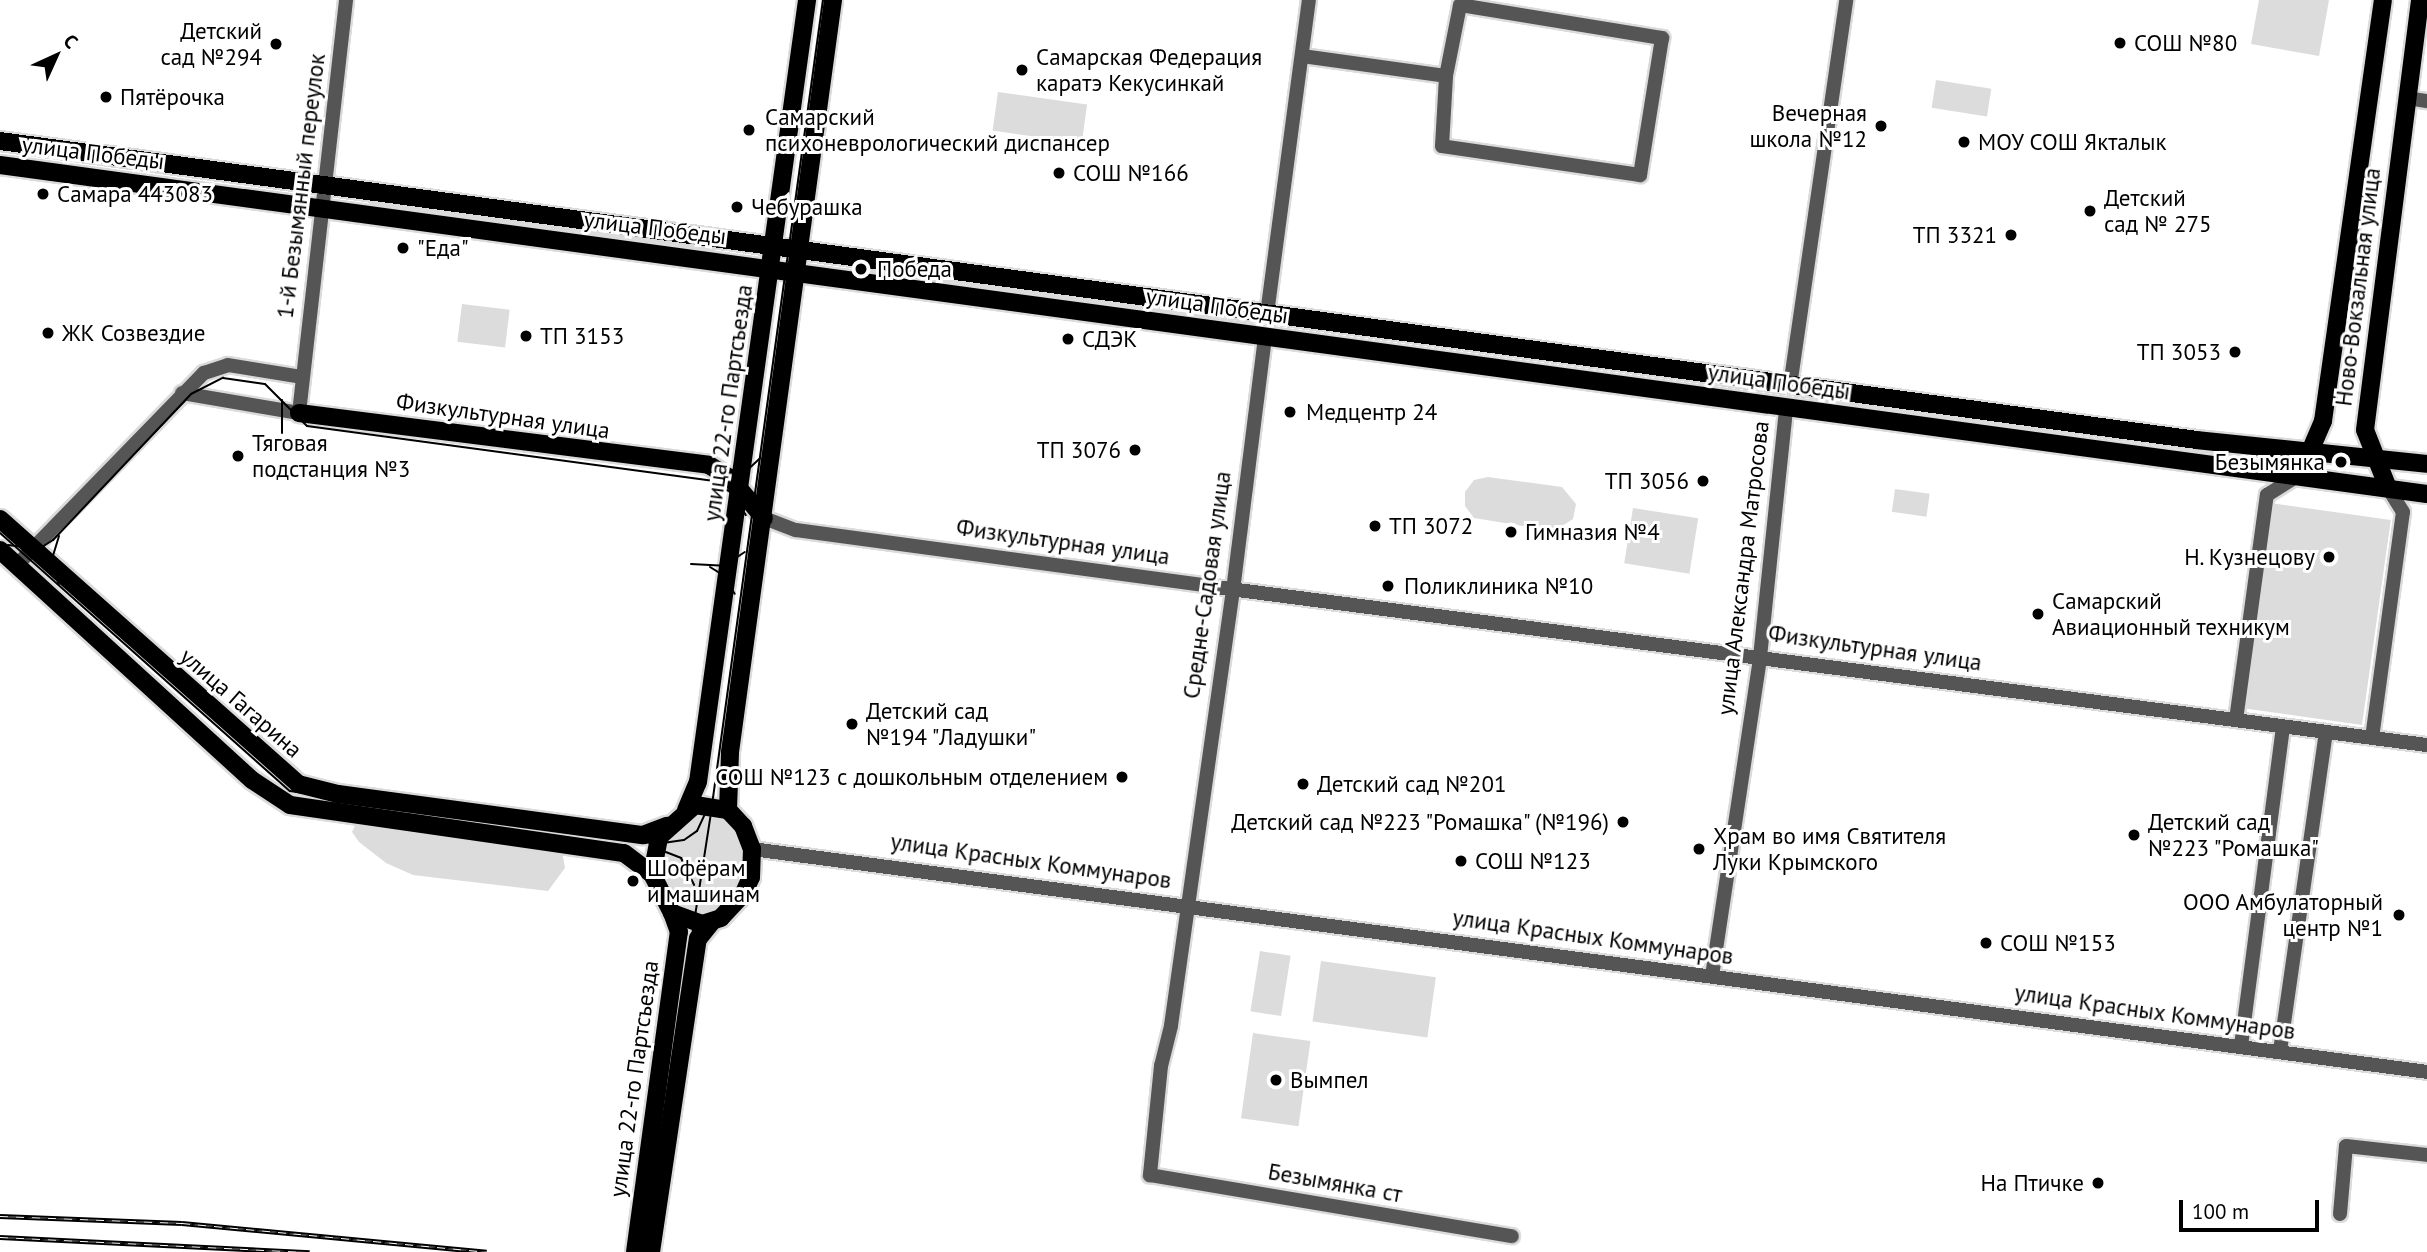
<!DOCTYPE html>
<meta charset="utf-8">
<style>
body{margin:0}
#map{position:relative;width:2427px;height:1252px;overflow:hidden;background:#fff;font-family:"PT Sans",sans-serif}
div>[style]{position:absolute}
.green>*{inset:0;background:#dcdcdc;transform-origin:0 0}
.roads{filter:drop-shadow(2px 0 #dbdbdb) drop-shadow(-2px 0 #dbdbdb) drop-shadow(0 2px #dbdbdb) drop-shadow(0 -2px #dbdbdb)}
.minor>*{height:14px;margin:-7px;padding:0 7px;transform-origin:7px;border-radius:7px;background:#555}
.major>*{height:18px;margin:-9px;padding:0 9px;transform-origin:9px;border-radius:9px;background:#000}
.tram>*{height:2px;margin:-1px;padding:0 1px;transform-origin:1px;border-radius:1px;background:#000}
.rail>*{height:5px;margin-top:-2.5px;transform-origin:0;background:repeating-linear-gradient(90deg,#fff 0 8px,#000 0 16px);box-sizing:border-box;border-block:2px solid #000}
.dots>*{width:19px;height:19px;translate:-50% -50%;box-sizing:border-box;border:4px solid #fff;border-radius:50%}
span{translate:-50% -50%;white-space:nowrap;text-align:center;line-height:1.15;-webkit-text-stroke:6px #fff;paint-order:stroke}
.poi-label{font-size:23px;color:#000}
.right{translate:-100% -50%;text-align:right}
.left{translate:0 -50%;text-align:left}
.street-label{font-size:23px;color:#000}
.north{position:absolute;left:21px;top:21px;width:70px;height:70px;-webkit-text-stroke:5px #fff;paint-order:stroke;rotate:45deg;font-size:19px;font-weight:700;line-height:28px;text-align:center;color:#000}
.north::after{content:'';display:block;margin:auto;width:24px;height:32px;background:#000;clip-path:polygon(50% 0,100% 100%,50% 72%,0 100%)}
.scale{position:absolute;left:2179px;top:1200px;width:140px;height:32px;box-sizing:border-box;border:4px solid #000;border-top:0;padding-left:9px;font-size:21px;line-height:24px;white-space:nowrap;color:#000;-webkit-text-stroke:5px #fff;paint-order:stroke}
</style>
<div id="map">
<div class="green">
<div style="clip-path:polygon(2259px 0,2329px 0,2319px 56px,2251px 44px)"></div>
<div style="left:1936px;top:80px;width:56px;height:28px;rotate:9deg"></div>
<div style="left:998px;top:92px;width:90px;height:39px;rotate:8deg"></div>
<div style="clip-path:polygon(370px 201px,715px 246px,714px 253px,369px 207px)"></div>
<div style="left:856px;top:267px;width:398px;height:5px;rotate:8deg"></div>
<div style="left:462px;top:304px;width:48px;height:38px;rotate:7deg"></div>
<div style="clip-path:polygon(1815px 397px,2073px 433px,2073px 437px,1814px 402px)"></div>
<div style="clip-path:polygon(2125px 440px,2254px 456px,2253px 461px)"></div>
<div style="clip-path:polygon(1488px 477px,1562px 487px,1576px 504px,1573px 519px,1554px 531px,1474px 518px,1465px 506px,1465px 492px,1474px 480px)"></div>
<div style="left:1895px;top:489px;width:35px;height:23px;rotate:8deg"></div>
<div style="left:2270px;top:503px;width:122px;height:207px;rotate:8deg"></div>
<div style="left:1633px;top:508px;width:66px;height:56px;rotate:9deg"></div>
<div style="clip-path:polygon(694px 813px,725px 817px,739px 832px,746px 863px,736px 895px,707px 918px,677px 908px,662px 881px,664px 847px)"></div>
<div style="clip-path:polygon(357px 821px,562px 851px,565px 868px,548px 891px,413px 875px,386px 863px,359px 842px,352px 832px)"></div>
<div style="left:1260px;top:951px;width:31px;height:61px;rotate:9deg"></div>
<div style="left:1321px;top:961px;width:116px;height:61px;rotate:8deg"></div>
<div style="left:1253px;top:1033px;width:58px;height:86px;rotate:8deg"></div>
</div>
<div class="roads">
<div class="minor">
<div style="left:1460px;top:5px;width:205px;rotate:9.3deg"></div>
<div style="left:1662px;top:38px;width:139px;rotate:99.1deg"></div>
<div style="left:1640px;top:175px;width:200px;rotate:-171.7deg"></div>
<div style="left:1442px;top:146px;width:70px;rotate:-86.7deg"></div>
<div style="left:1446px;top:76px;width:72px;rotate:-78.8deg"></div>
<div style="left:1302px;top:56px;width:145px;rotate:7.9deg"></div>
<div style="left:2407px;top:98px;width:20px;rotate:9deg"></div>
<div style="left:1267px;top:314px;width:317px;rotate:-82.4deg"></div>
<div style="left:1265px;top:337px;width:255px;rotate:97.2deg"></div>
<div style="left:1233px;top:590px;width:440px;rotate:98.1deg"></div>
<div style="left:1171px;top:1026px;width:41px;rotate:104deg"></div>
<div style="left:1161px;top:1066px;width:110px;rotate:95.8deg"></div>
<div style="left:1150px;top:1175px;width:367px;rotate:9.6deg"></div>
<div style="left:1790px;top:386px;width:390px;rotate:-81.7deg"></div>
<div style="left:182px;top:393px;width:119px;rotate:9.7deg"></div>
<div style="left:299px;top:413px;width:416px;rotate:-83.5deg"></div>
<div style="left:764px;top:518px;width:34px;rotate:21deg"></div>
<div style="left:796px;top:530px;width:423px;rotate:7.7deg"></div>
<div style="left:1215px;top:587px;width:1222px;rotate:7.43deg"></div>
<div style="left:17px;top:565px;width:268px;rotate:-45.8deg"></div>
<div style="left:204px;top:373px;width:25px;rotate:-18deg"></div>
<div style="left:228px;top:365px;width:75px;rotate:9.2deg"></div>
<div style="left:2236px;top:720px;width:227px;rotate:-82.2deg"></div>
<div style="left:2267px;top:495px;width:38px;rotate:-32deg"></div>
<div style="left:2372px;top:738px;width:228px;rotate:-82.2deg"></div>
<div style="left:2403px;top:512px;width:28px;rotate:-122deg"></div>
<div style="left:752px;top:849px;width:1690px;rotate:7.58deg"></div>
<div style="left:1712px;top:976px;width:323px;rotate:-81.4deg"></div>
<div style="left:1760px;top:657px;width:250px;rotate:-84deg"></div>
<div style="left:2241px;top:1046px;width:322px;rotate:-82.5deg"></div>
<div style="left:2280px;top:1051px;width:322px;rotate:-81.8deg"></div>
<div style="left:2340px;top:1214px;width:68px;rotate:-85deg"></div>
<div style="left:2346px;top:1146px;width:81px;rotate:6.3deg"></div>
</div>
<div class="major">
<div style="left:0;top:141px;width:2216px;rotate:7.75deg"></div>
<div style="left:2196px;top:440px;width:232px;rotate:5.9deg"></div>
<div style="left:0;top:165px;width:2449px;rotate:7.72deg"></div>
<div style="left:299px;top:413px;width:413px;rotate:7.2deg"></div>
<div style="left:709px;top:465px;width:26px;rotate:32deg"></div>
<div style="left:731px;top:479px;width:51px;rotate:49.8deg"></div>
<div style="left:2305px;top:463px;width:46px;rotate:-66.8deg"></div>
<div style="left:2323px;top:421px;width:425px;rotate:-81.9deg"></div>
<div style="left:2388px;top:488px;width:62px;rotate:-111.6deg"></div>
<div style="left:2365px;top:430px;width:434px;rotate:-82.7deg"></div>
<div style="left:0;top:519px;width:399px;rotate:41.6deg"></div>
<div style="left:298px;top:784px;width:41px;rotate:14deg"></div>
<div style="left:338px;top:794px;width:308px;rotate:7.7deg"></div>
<div style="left:643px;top:835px;width:26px;rotate:-21deg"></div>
<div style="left:0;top:550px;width:341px;rotate:42.4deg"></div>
<div style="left:252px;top:780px;width:45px;rotate:33.3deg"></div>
<div style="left:290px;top:805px;width:337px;rotate:8.2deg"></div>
<div style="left:624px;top:853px;width:35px;rotate:37deg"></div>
<div style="left:695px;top:805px;width:33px;rotate:9deg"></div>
<div style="left:728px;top:810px;width:22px;rotate:47deg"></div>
<div style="left:743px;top:826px;width:25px;rotate:69deg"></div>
<div style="left:752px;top:849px;width:28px;rotate:92deg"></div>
<div style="left:751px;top:877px;width:17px;rotate:114deg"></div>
<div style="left:744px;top:893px;width:34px;rotate:133deg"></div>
<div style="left:721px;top:918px;width:20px;rotate:162deg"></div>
<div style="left:702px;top:924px;width:32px;rotate:-160deg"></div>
<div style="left:672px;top:913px;width:44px;rotate:-117.1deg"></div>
<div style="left:652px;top:874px;width:38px;rotate:-79deg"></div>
<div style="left:659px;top:837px;width:48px;rotate:-41.6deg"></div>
<div style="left:686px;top:810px;width:30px;rotate:-67deg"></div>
<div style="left:698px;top:782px;width:790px;rotate:-82.06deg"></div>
<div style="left:728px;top:810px;width:58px;rotate:-88deg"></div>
<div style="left:730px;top:752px;width:759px;rotate:-82.2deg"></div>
<div style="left:635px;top:1252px;width:323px;rotate:-82.2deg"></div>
<div style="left:679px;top:932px;width:20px;rotate:-110deg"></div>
<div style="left:651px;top:1252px;width:317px;rotate:-81.5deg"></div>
<div style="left:698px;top:939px;width:22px;rotate:-51deg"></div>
</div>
</div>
<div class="tram">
<div style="left:282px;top:433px;width:33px;rotate:-90deg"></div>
<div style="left:712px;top:481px;width:23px;rotate:31deg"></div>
<div style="left:732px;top:493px;width:26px;rotate:58deg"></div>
<div style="left:0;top:533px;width:388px;rotate:41.7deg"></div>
<div style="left:290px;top:791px;width:370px;rotate:8.2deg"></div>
<div style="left:656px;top:844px;width:28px;rotate:-8deg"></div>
<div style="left:684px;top:840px;width:16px;rotate:-35deg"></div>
<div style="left:697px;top:831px;width:17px;rotate:-65deg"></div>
<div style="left:59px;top:536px;width:28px;rotate:107deg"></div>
<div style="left:51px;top:563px;width:23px;rotate:70deg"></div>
<div style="left:8px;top:545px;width:31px;rotate:7deg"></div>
<div style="left:39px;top:549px;width:17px;rotate:-33deg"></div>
<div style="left:53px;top:540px;width:201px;rotate:-46.6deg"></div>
<div style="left:191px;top:394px;width:36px;rotate:-27deg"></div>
<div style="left:223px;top:378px;width:42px;rotate:8.1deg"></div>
<div style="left:265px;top:384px;width:59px;rotate:45deg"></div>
<div style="left:307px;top:426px;width:409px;rotate:7.7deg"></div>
<div style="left:712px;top:481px;width:31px;rotate:-11deg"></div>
<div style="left:742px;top:475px;width:25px;rotate:-43deg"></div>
<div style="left:691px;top:564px;width:33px;rotate:3deg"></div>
<div style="left:724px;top:566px;width:25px;rotate:-34deg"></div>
<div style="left:710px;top:567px;width:15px;rotate:32deg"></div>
<div style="left:723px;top:575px;width:22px;rotate:58deg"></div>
<div style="left:658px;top:849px;width:25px;rotate:21deg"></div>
<div style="left:681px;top:858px;width:30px;rotate:64deg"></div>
<div style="left:643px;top:1252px;width:452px;rotate:-81.2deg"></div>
<div style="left:712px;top:805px;width:813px;rotate:-82.15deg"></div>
</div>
<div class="rail">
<div style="left:0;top:1216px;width:182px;rotate:2.2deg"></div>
<div style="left:182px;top:1223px;width:306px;rotate:5.4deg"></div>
<div style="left:0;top:1237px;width:310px;rotate:2.8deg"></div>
</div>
<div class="dots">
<div style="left:2120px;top:43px;background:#000"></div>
<div style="left:276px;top:44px;background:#000"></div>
<div style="left:1022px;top:70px;background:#000"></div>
<div style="left:106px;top:97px;background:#000"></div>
<div style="left:1881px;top:126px;background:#000"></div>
<div style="left:749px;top:130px;background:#000"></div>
<div style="left:1964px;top:142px;background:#000"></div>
<div style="left:1059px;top:173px;background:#000"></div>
<div style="left:43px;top:194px;background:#000"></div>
<div style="left:737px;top:207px;background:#000"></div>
<div style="left:2090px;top:211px;background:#000"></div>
<div style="left:2011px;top:235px;background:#000"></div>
<div style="left:403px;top:248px;background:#000"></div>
<div style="left:861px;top:269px;background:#000"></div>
<div style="left:48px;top:333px;background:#000"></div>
<div style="left:526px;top:336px;background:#000"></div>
<div style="left:1068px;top:339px;background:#000"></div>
<div style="left:2235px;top:352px;background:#000"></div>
<div style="left:1290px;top:412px;background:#000"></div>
<div style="left:1135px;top:450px;background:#000"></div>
<div style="left:238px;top:456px;background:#000"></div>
<div style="left:2341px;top:462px;background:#000"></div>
<div style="left:1703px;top:481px;background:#000"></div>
<div style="left:1375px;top:526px;background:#000"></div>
<div style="left:1511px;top:532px;background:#000"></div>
<div style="left:2329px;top:557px;background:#000"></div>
<div style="left:1388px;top:586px;background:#000"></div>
<div style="left:2038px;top:614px;background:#000"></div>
<div style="left:852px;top:724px;background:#000"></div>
<div style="left:1122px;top:777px;background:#000"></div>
<div style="left:1303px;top:784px;background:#000"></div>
<div style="left:1623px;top:822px;background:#000"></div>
<div style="left:2134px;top:835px;background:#000"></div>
<div style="left:1699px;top:849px;background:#000"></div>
<div style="left:1461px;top:861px;background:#000"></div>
<div style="left:633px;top:881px;background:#000"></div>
<div style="left:2399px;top:915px;background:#000"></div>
<div style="left:1986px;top:943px;background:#000"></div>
<div style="left:1276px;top:1080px;background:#000"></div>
<div style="left:2098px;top:1183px;background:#000"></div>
</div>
<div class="poi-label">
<span class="right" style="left:262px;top:44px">Детский<br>сад №294</span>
<span class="left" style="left:2134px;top:43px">СОШ №80</span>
<span class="left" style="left:1036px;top:70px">Самарская Федерация<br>каратэ Кекусинкай</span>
<span class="left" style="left:120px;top:97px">Пятёрочка</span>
<span class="right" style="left:1867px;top:126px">Вечерная<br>школа №12</span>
<span class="left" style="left:765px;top:130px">Самарский<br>психоневрологический диспансер</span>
<span class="left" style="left:1978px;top:142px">МОУ СОШ Якталык</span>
<span class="left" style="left:1073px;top:173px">СОШ №166</span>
<span class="left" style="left:57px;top:194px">Самара 443083</span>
<span class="left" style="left:2104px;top:211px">Детский<br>сад № 275</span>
<span class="left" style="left:751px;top:207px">Чебурашка</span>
<span class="right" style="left:1997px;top:235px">ТП 3321</span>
<span class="left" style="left:417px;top:248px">"Еда"</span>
<span class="left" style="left:877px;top:269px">Победа</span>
<span class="left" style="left:62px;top:333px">ЖК Созвездие</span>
<span class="left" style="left:540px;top:336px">ТП 3153</span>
<span class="left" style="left:1082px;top:339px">СДЭК</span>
<span class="right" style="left:2221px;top:352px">ТП 3053</span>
<span class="left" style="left:1306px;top:412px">Медцентр 24</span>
<span class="left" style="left:252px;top:456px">Тяговая<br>подстанция №3</span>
<span class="right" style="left:1121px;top:450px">ТП 3076</span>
<span class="right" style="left:2325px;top:462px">Безымянка</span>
<span class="right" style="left:1689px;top:481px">ТП 3056</span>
<span class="left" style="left:1389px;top:526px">ТП 3072</span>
<span class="left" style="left:1525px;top:532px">Гимназия №4</span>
<span class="right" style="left:2315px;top:557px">Н. Кузнецову</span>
<span class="left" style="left:1404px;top:586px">Поликлиника №10</span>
<span class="left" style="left:2052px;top:614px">Самарский<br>Авиационный техникум</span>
<span class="left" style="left:866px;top:724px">Детский сад<br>№194 "Ладушки"</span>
<span class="right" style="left:1108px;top:777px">СОШ №123 с дошкольным отделением</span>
<span class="left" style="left:1317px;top:784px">Детский сад №201</span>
<span class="right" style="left:1609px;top:822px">Детский сад №223 "Ромашка" (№196)</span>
<span class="left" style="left:2148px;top:835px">Детский сад<br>№223 "Ромашка"</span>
<span class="left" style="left:1713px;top:849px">Храм во имя Святителя<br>Луки Крымского</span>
<span class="left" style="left:1475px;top:861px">СОШ №123</span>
<span class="left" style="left:647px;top:881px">Шофёрам<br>и машинам</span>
<span class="right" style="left:2383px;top:915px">ООО Амбулаторный<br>центр №1</span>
<span class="left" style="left:2000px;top:943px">СОШ №153</span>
<span class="left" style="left:1290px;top:1080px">Вымпел</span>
<span class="right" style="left:2084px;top:1183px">На Птичке</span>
</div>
<div class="street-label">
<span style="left:93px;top:153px;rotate:7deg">улица Победы</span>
<span style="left:301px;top:186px;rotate:-83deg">1-й Безымянный переулок</span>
<span style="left:655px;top:228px;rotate:7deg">улица Победы</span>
<span style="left:2358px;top:287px;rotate:-83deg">Ново-Вокзальная улица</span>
<span style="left:1217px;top:306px;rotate:8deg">улица Победы</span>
<span style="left:1779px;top:382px;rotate:8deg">улица Победы</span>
<span style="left:728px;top:403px;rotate:-82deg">улица 22-го Партсъезда</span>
<span style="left:503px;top:416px;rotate:8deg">Физкультурная улица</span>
<span style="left:1063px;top:542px;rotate:8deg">Физкультурная улица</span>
<span style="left:1743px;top:568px;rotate:-83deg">улица Александра Матросова</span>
<span style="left:1207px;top:585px;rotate:-82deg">Средне-Садовая улица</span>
<span style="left:1875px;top:648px;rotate:8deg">Физкультурная улица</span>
<span style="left:241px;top:703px;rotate:41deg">улица Гагарина</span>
<span style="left:1031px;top:861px;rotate:8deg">улица Красных Коммунаров</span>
<span style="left:1593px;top:937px;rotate:8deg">улица Красных Коммунаров</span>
<span style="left:2155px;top:1012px;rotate:8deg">улица Красных Коммунаров</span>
<span style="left:634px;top:1079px;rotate:-82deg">улица 22-го Партсъезда</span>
<span style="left:1335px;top:1183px;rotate:10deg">Безымянка ст</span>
</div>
<div class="north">С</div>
<div class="scale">100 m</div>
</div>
